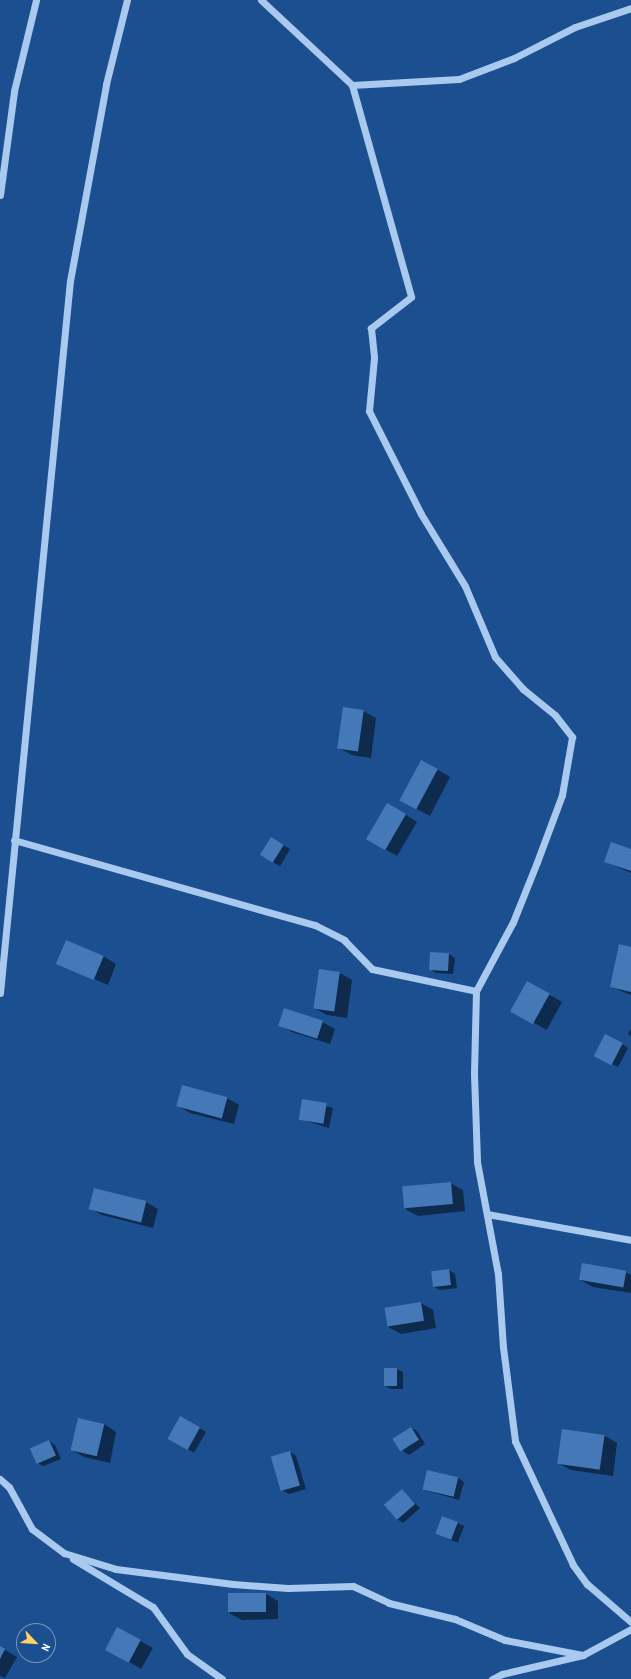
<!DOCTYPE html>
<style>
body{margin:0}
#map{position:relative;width:631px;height:1679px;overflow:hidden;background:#1b4f8f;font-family:"Archivo Narrow",sans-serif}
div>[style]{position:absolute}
.shadow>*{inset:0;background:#0007;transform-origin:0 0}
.building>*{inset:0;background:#4478b7;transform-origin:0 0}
.minor>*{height:7px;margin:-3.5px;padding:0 3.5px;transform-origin:3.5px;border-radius:3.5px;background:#a9c9ee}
span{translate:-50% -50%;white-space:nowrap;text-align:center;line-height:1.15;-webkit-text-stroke:3px #1b4f8f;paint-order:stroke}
.north{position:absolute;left:16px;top:1623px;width:40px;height:40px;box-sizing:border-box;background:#1b4f8f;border:1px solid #7695bc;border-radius:50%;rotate:115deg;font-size:11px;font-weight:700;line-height:16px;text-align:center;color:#fff}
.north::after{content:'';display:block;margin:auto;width:14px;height:18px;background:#ffd166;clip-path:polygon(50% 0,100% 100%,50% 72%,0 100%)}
</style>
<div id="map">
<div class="shadow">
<div style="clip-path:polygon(363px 711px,376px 718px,371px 758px,352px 755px,339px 748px)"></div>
<div style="clip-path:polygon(438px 770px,450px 777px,430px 816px,401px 801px)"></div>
<div style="clip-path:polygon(400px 811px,417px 822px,397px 856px,367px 839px)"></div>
<div style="left:271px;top:838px;width:22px;height:20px;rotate:30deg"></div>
<div style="clip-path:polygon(631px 850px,631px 873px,606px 862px)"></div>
<div style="clip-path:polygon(631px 948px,631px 995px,611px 987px)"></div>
<div style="clip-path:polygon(431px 953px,449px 954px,455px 958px,453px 974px,436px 973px,430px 969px)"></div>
<div style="clip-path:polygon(103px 956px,116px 964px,108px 985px,58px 963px)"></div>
<div style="clip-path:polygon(340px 973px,352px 980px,347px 1018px,327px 1015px,314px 1008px)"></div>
<div style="left:528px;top:983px;width:39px;height:32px;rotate:29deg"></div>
<div style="clip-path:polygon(322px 1022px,335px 1029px,330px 1044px,292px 1032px,280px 1025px)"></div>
<div style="clip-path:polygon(631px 1029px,631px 1036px,628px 1034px)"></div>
<div style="clip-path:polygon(622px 1044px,628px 1048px,618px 1067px,601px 1059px)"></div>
<div style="clip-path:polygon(227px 1098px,239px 1105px,234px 1124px,190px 1113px,178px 1106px)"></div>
<div style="clip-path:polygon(303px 1100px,333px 1108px,329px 1128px,300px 1119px)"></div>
<div style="clip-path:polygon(450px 1183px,463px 1190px,465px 1211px,418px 1216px,405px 1209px)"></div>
<div style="clip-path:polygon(95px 1189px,146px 1202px,158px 1209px,153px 1228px,102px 1215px,90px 1208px)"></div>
<div style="clip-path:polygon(449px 1270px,455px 1274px,457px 1288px,440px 1290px,434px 1287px)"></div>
<div style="clip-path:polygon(625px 1272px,631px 1275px,631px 1293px,593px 1287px,580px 1280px)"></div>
<div style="clip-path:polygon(421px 1303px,433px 1310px,436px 1328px,401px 1334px,388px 1327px)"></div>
<div style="clip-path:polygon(397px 1369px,403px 1372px,403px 1389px,391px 1389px,385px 1386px)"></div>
<div style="left:180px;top:1417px;width:30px;height:24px;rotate:30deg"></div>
<div style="clip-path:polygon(104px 1424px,116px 1432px,110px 1463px,84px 1457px,72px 1450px)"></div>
<div style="clip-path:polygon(411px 1428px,417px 1431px,425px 1444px,409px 1455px,403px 1451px)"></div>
<div style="clip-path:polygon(563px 1431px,605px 1436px,617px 1443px,613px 1476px,571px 1470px,558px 1463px)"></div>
<div style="clip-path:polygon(49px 1441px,55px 1445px,61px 1459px,43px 1466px,37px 1463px)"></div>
<div style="clip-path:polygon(290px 1452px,296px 1456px,306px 1489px,289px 1494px,283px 1491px)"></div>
<div style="clip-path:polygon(458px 1478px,464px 1482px,459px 1500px,424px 1490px)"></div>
<div style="clip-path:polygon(402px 1490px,420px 1508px,403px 1523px,397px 1519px)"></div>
<div style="left:442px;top:1517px;width:24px;height:18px;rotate:22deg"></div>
<div style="clip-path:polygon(266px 1594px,278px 1601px,278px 1619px,242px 1620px,229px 1613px)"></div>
<div style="left:117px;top:1628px;width:41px;height:24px;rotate:29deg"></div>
<div style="clip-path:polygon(0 1647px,17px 1657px,5px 1678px,0 1676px)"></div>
</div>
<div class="building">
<div style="left:343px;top:707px;width:21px;height:42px;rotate:8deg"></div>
<div style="left:421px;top:760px;width:19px;height:46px;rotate:28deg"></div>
<div style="left:387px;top:803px;width:22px;height:42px;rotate:30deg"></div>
<div style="left:271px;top:837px;width:15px;height:21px;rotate:32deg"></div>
<div style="clip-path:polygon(611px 842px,631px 849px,631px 871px,604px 862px)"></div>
<div style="left:66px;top:940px;width:41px;height:26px;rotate:23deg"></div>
<div style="clip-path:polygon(619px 944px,631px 947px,631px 992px,610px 987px)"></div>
<div style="left:430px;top:952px;width:19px;height:18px;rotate:3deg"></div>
<div style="left:319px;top:969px;width:21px;height:40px;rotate:8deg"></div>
<div style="left:527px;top:981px;width:26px;height:35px;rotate:29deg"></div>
<div style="left:284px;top:1008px;width:41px;height:19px;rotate:18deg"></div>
<div style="left:605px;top:1034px;width:20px;height:25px;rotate:27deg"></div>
<div style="left:182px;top:1085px;width:47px;height:22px;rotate:15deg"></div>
<div style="left:302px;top:1099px;width:25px;height:21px;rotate:9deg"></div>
<div style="left:451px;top:1182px;width:22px;height:49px;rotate:85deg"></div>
<div style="left:94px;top:1188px;width:54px;height:22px;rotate:14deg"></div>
<div style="left:582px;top:1263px;width:45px;height:17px;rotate:10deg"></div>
<div style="left:449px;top:1269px;width:16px;height:18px;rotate:83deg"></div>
<div style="left:421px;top:1302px;width:19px;height:37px;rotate:81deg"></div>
<div style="left:384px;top:1368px;width:13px;height:18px"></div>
<div style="left:180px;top:1416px;width:23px;height:26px;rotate:29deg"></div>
<div style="left:78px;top:1418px;width:27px;height:33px;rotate:13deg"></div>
<div style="left:411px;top:1427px;width:15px;height:22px;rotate:58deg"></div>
<div style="left:562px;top:1429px;width:43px;height:35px;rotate:8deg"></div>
<div style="left:49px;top:1440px;width:17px;height:21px;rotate:66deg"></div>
<div style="left:290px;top:1451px;width:36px;height:20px;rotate:74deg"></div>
<div style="left:427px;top:1470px;width:32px;height:20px;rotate:13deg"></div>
<div style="left:402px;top:1489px;width:20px;height:24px;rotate:49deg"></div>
<div style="left:442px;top:1516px;width:17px;height:19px;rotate:21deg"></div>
<div style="left:266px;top:1593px;width:19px;height:38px;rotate:90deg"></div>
<div style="left:117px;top:1627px;width:27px;height:26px;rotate:28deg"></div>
<div style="clip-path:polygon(0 1646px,5px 1649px,0 1659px)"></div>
</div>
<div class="minor">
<div style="left:261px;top:0;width:125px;rotate:43deg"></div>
<div style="left:352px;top:85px;width:220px;rotate:74.4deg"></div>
<div style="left:411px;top:297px;width:51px;rotate:142.2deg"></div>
<div style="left:371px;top:328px;width:30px;rotate:84deg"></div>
<div style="left:374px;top:358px;width:53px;rotate:95.4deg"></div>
<div style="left:369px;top:411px;width:115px;rotate:63.2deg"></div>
<div style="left:421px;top:514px;width:84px;rotate:58.6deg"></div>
<div style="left:465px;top:586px;width:77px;rotate:67.1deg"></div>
<div style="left:495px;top:657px;width:43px;rotate:48.8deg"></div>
<div style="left:523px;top:689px;width:41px;rotate:39.1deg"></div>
<div style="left:555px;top:715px;width:28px;rotate:52deg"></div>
<div style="left:572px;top:737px;width:59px;rotate:99.8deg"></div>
<div style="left:562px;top:795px;width:72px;rotate:110.5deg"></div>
<div style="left:537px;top:862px;width:65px;rotate:111.8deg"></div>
<div style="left:513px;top:922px;width:78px;rotate:118.2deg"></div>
<div style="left:476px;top:991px;width:83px;rotate:91.4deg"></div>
<div style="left:474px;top:1074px;width:88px;rotate:88deg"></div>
<div style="left:477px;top:1162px;width:114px;rotate:79.4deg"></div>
<div style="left:498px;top:1274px;width:73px;rotate:86.1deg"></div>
<div style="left:503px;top:1347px;width:95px;rotate:82.7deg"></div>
<div style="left:515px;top:1441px;width:137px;rotate:64.9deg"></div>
<div style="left:573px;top:1565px;width:24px;rotate:54deg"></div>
<div style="left:587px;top:1584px;width:58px;rotate:40.8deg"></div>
<div style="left:352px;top:85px;width:107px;rotate:-3.2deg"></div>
<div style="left:459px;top:79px;width:59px;rotate:-20.9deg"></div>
<div style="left:514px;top:58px;width:68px;rotate:-26.9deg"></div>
<div style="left:575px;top:27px;width:59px;rotate:-18.7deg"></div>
<div style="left:0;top:195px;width:105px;rotate:-82.3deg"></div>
<div style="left:14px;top:91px;width:94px;rotate:-76.4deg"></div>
<div style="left:14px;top:840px;width:313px;rotate:15.8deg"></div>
<div style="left:315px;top:925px;width:33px;rotate:27deg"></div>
<div style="left:344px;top:940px;width:40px;rotate:46deg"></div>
<div style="left:372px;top:969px;width:106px;rotate:11.9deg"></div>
<div style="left:0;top:993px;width:715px;rotate:-84.39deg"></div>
<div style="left:70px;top:281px;width:200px;rotate:-79.6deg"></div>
<div style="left:106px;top:84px;width:87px;rotate:-76deg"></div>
<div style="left:487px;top:1214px;width:146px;rotate:10.2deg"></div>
<div style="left:0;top:1479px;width:12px;rotate:42deg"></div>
<div style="left:9px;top:1487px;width:48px;rotate:61.3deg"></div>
<div style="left:32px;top:1529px;width:40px;rotate:37deg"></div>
<div style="left:64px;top:1553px;width:54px;rotate:17.1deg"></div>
<div style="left:116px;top:1569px;width:118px;rotate:7.3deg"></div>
<div style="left:233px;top:1584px;width:55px;rotate:4.2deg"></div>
<div style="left:288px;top:1588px;width:65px;rotate:-1.8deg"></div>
<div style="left:353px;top:1586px;width:40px;rotate:25deg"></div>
<div style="left:389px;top:1603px;width:68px;rotate:13.6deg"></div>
<div style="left:455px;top:1619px;width:54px;rotate:22.8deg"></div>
<div style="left:505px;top:1640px;width:79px;rotate:10.9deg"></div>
<div style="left:73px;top:1559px;width:93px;rotate:31deg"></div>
<div style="left:153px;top:1607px;width:58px;rotate:54.1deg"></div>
<div style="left:187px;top:1654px;width:43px;rotate:35.5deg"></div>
<div style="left:492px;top:1679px;width:11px;rotate:-27deg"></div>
<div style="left:502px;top:1674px;width:83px;rotate:-13.2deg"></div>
<div style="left:583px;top:1655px;width:55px;rotate:-28.4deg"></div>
</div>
<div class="north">N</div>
</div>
